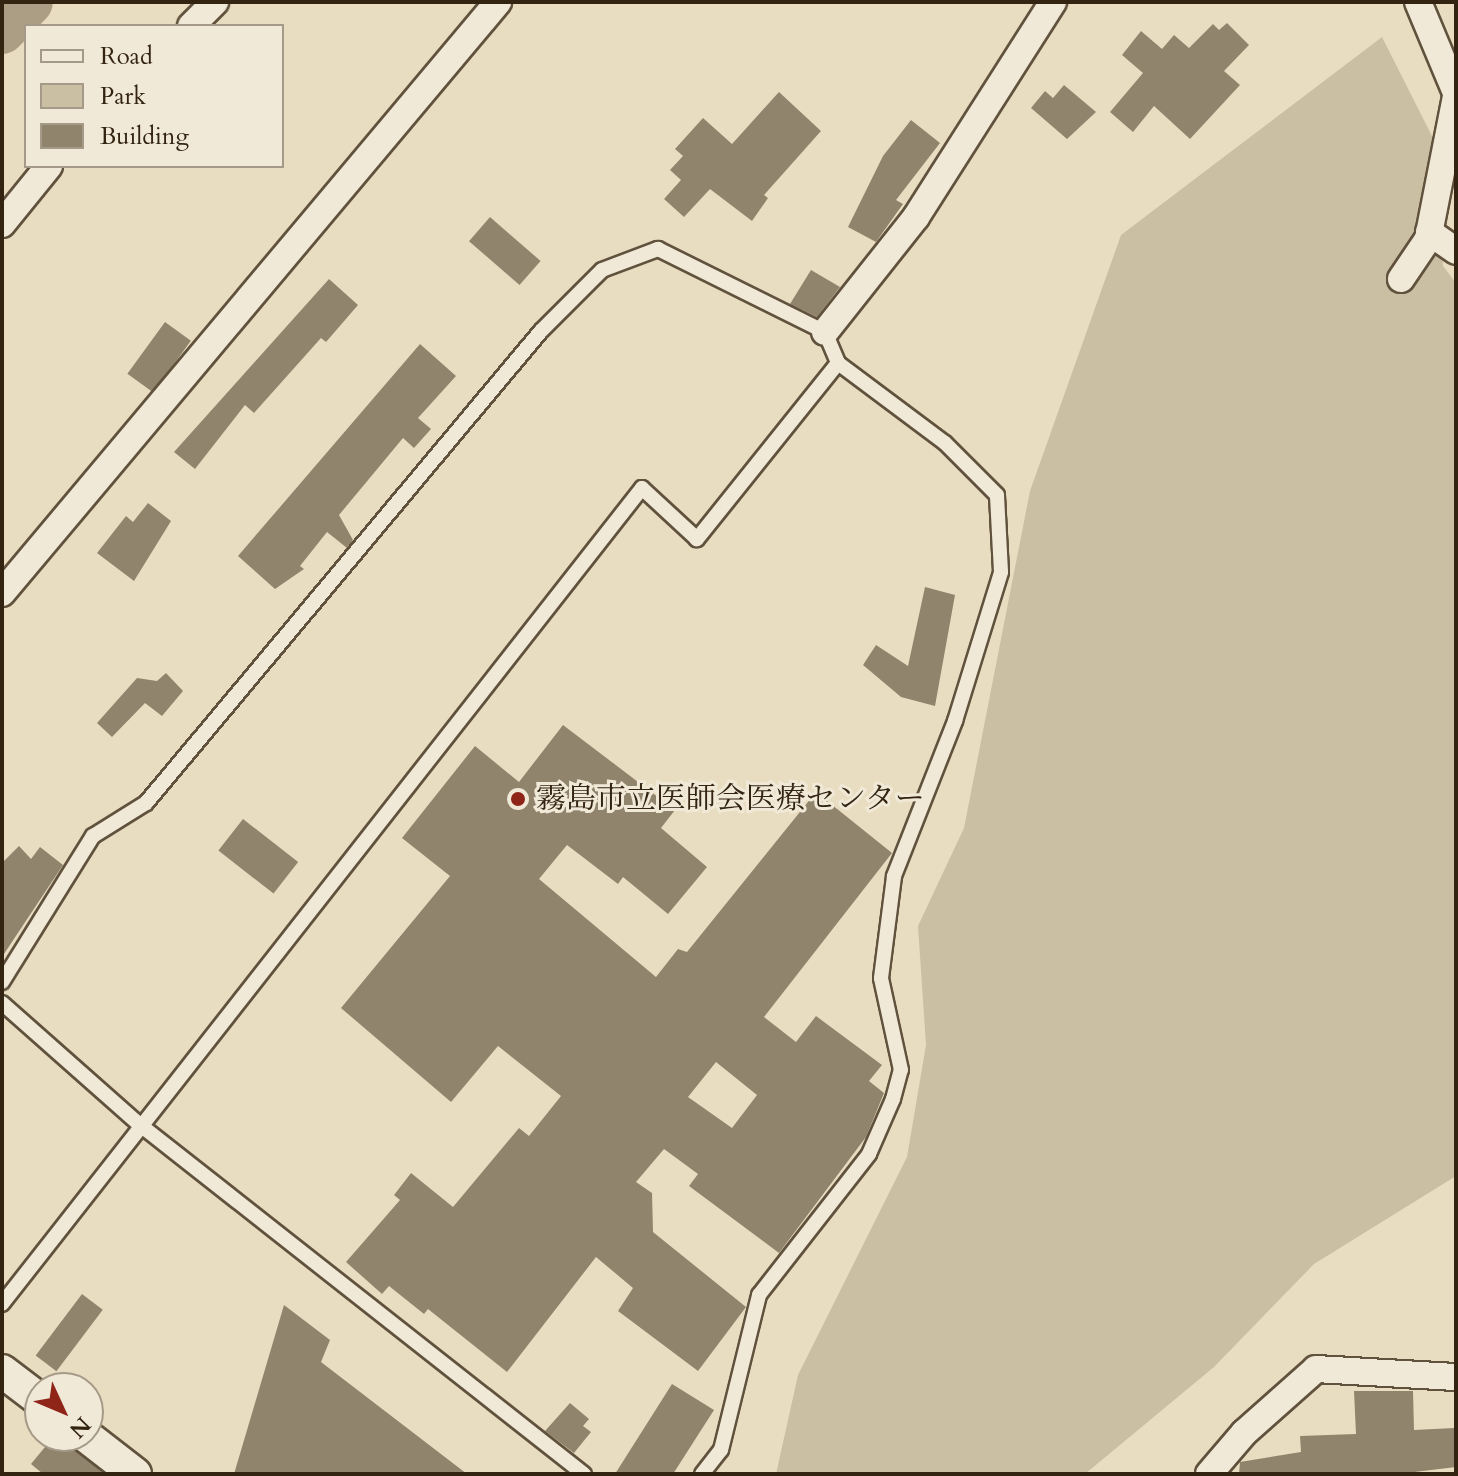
<!DOCTYPE html>
<meta charset="utf-8">
<style>
body{margin:0}
#map{position:relative;width:1458px;height:1476px;overflow:hidden;background:#e9ddc1;font-family:Cardo,"Noto Serif JP",serif}
div>[style]{position:absolute}
.green>*{inset:0;background:#cabea3}
.river>*{height:46px;margin:-23px;padding:0 23px;transform-origin:23px;border-radius:23px;background:#ab9e85}
.building>*{inset:0;background:#91846d;transform-origin:0 0}
.roads{filter:drop-shadow(2px 0 #60523d) drop-shadow(-2px 0 #60523d) drop-shadow(0 2px #60523d) drop-shadow(0 -2px #60523d)}
.service>*{height:14px;margin:-7px;padding:0 7px;transform-origin:7px;border-radius:7px;background:#f1e9d7}
.minor>*{height:26px;margin:-13px;padding:0 13px;transform-origin:13px;border-radius:13px;background:#f1e9d7}
.tertiary>*{height:32px;margin:-16px;padding:0 16px;transform-origin:16px;border-radius:16px;background:#f1e9d7}
.dots>*{width:22px;height:22px;translate:-50% -50%;box-sizing:border-box;border:4px solid #f1e9d7;border-radius:50%}
span{translate:-50% -50%;white-space:nowrap;text-align:center;line-height:1.15;-webkit-text-stroke:6px #f1e9d7;paint-order:stroke}
.poi-label{font-size:30px;color:#322411}
.left{translate:0 -50%;text-align:left}
.frame{position:absolute;inset:0;border:4px solid #322411;pointer-events:none}
.legend{position:absolute;left:24px;top:24px;width:260px;height:144px;box-sizing:border-box;background:#f1e9d7;border:2px solid #a59a88;margin:0;padding:10px 14px;list-style:none;font-size:24px;color:#322411}
.legend li{display:flex;align-items:center;gap:16px;height:40px}
.legend b{width:40px;border:2px solid #a59a88}
.north{position:absolute;left:24px;top:1372px;width:80px;height:80px;box-sizing:border-box;background:#f1e9d7;border:2px solid #a59a88;border-radius:50%;rotate:134deg;font-size:22px;font-weight:700;line-height:32px;text-align:center;color:#322411}
.north::after{content:'';display:block;margin:auto;width:28px;height:36px;background:#8f2418;clip-path:polygon(50% 0,100% 100%,50% 72%,0 100%)}
</style>
<div id="map">
<div class="green">
<div style="clip-path:polygon(1382px 37px,1437px 146px,1443px 266px,1456px 283px,1456px 1176px,1314px 1264px,1214px 1367px,1085px 1474px,776px 1474px,798px 1375px,907px 1157px,926px 1045px,918px 926px,964px 828px,1030px 491px,1121px 235px)"></div>
</div>
<div class="river">
<div style="left:2px;top:31px;width:40px;rotate:-46deg"></div>
</div>
<div class="building">
<div style="clip-path:polygon(1227px 23px,1249px 45px,1224px 71px,1240px 85px,1190px 139px,1154px 106px,1133px 132px,1110px 112px,1143px 73px,1122px 55px,1141px 31px,1162px 49px,1174px 35px,1189px 48px,1213px 24px,1219px 30px)"></div>
<div style="clip-path:polygon(1064px 85px,1096px 112px,1067px 139px,1031px 108px,1045px 91px,1053px 98px)"></div>
<div style="clip-path:polygon(779px 92px,821px 131px,764px 195px,768px 198px,752px 221px,710px 189px,684px 217px,664px 199px,681px 180px,670px 170px,683px 156px,675px 149px,703px 118px,732px 144px)"></div>
<div style="clip-path:polygon(911px 120px,940px 143px,896px 200px,903px 204px,876px 242px,848px 227px,883px 156px)"></div>
<div style="left:490px;top:217px;width:67px;height:32px;rotate:41deg"></div>
<div style="clip-path:polygon(811px 270px,840px 287px,817px 317px,790px 304px)"></div>
<div style="clip-path:polygon(329px 279px,358px 305px,326px 342px,321px 338px,254px 413px,245px 405px,195px 469px,174px 452px)"></div>
<div style="left:165px;top:322px;width:32px;height:64px;rotate:36deg"></div>
<div style="clip-path:polygon(420px 344px,456px 376px,418px 418px,431px 429px,414px 448px,403px 438px,339px 515px,353px 540px,347px 548px,327px 532px,300px 566px,304px 569px,275px 589px,238px 556px)"></div>
<div style="clip-path:polygon(148px 503px,171px 521px,134px 581px,97px 553px,126px 516px,133px 522px)"></div>
<div style="clip-path:polygon(925px 587px,955px 595px,935px 706px,901px 697px,863px 665px,876px 645px,908px 666px)"></div>
<div style="clip-path:polygon(166px 673px,183px 691px,162px 716px,145px 703px,112px 737px,97px 723px,137px 678px,157px 681px)"></div>
<div style="clip-path:polygon(evenodd,563px 725px,675px 810px,661px 828px,707px 867px,668px 914px,623px 877px,618px 884px,567px 845px,539px 879px,656px 977px,678px 949px,687px 952px,816px 792px,892px 853px,764px 1017px,796px 1042px,816px 1016px,882px 1065px,869px 1081px,884px 1093px,866px 1137px,779px 1253px,689px 1186px,698px 1174px,664px 1149px,636px 1182px,652px 1193px,653px 1232px,746px 1307px,698px 1371px,618px 1311px,633px 1288px,596px 1257px,507px 1372px,428px 1309px,424px 1314px,389px 1286px,382px 1294px,346px 1262px,400px 1200px,394px 1195px,411px 1173px,453px 1207px,519px 1128px,529px 1136px,561px 1096px,498px 1046px,451px 1102px,341px 1008px,450px 876px,402px 838px,475px 746px,519px 782px,563px 725px,716px 1062px,757px 1095px,732px 1128px,688px 1097px,716px 1062px)"></div>
<div style="left:243px;top:819px;width:70px;height:40px;rotate:38deg"></div>
<div style="clip-path:polygon(19px 846px,31px 859px,40px 847px,63px 865px,2px 957px,2px 863px)"></div>
<div style="left:82px;top:1294px;width:26px;height:77px;rotate:37deg"></div>
<div style="clip-path:polygon(284px 1305px,330px 1340px,321px 1362px,467px 1474px,234px 1474px)"></div>
<div style="clip-path:polygon(672px 1384px,714px 1410px,673px 1474px,615px 1474px)"></div>
<div style="clip-path:polygon(1354px 1391px,1413px 1391px,1414px 1430px,1454px 1428px,1456px 1467px,1398px 1474px,1239px 1474px,1240px 1462px,1301px 1452px,1300px 1436px,1356px 1434px)"></div>
<div style="clip-path:polygon(570px 1403px,589px 1419px,583px 1426px,591px 1432px,574px 1453px,545px 1431px)"></div>
<div style="clip-path:polygon(54px 1436px,60px 1436px,104px 1474px,43px 1474px,31px 1464px)"></div>
</div>
<div class="roads">
<div class="service">
<div style="left:2px;top:982px;width:172px;rotate:-58.1deg"></div>
<div style="left:93px;top:836px;width:62px;rotate:-31.9deg"></div>
<div style="left:146px;top:803px;width:615px;rotate:-50.08deg"></div>
<div style="left:541px;top:331px;width:86px;rotate:-45deg"></div>
<div style="left:602px;top:270px;width:60px;rotate:-20.6deg"></div>
<div style="left:658px;top:249px;width:186px;rotate:26.4deg"></div>
<div style="left:825px;top:332px;width:34px;rotate:67deg"></div>
<div style="left:838px;top:363px;width:226px;rotate:128.7deg"></div>
<div style="left:697px;top:539px;width:75px;rotate:-137.2deg"></div>
<div style="left:642px;top:488px;width:1037px;rotate:128.11deg"></div>
<div style="left:2px;top:1003px;width:183px;rotate:41.5deg"></div>
<div style="left:139px;top:1124px;width:566px;rotate:38.19deg"></div>
<div style="left:702px;top:1474px;width:31px;rotate:-52deg"></div>
<div style="left:721px;top:1450px;width:160px;rotate:-76.2deg"></div>
<div style="left:759px;top:1295px;width:179px;rotate:-52deg"></div>
<div style="left:869px;top:1154px;width:60px;rotate:-66.4deg"></div>
<div style="left:893px;top:1099px;width:30px;rotate:-75deg"></div>
<div style="left:901px;top:1070px;width:94px;rotate:-102.3deg"></div>
<div style="left:881px;top:978px;width:103px;rotate:-82.7deg"></div>
<div style="left:894px;top:876px;width:167px;rotate:-68.5deg"></div>
<div style="left:955px;top:721px;width:156px;rotate:-72.8deg"></div>
<div style="left:1001px;top:572px;width:77px;rotate:-93deg"></div>
<div style="left:997px;top:495px;width:74px;rotate:-135deg"></div>
<div style="left:945px;top:443px;width:134px;rotate:-143.2deg"></div>
</div>
<div class="minor">
<div style="left:1418px;top:2px;width:99px;rotate:67.3deg"></div>
<div style="left:191px;top:26px;width:34px;rotate:-45deg"></div>
<div style="left:2px;top:224px;width:75px;rotate:-51deg"></div>
<div style="left:1429px;top:232px;width:33px;rotate:35deg"></div>
<div style="left:1401px;top:279px;width:48px;rotate:-56deg"></div>
<div style="left:1428px;top:239px;width:146px;rotate:-78.9deg"></div>
<div style="left:825px;top:332px;width:147px;rotate:-51.6deg"></div>
<div style="left:916px;top:217px;width:255px;rotate:-57.5deg"></div>
<div style="left:2px;top:593px;width:772px;rotate:-49.99deg"></div>
<div style="left:1209px;top:1474px;width:54px;rotate:-49.5deg"></div>
<div style="left:1244px;top:1433px;width:96px;rotate:-41.6deg"></div>
<div style="left:1316px;top:1369px;width:140px;rotate:3.3deg"></div>
</div>
<div class="tertiary">
<div style="left:2px;top:1371px;width:48px;rotate:37.3deg"></div>
<div style="left:86px;top:1436px;width:62px;rotate:37.8deg"></div>
</div>
</div>
<div class="dots">
<div style="left:518px;top:799px;background:#8f2418"></div>
</div>
<div class="poi-label">
<span class="left" style="left:536px;top:799px">霧島市立医師会医療センター</span>
</div>
<div class="frame"></div>
<ul class="legend">
<li><b style="height:10px;background:#f1e9d7"></b>Road</li>
<li><b style="height:22px;background:#cabea3"></b>Park</li>
<li><b style="height:22px;background:#91846d"></b>Building</li>
</ul>
<div class="north">N</div>
</div>
